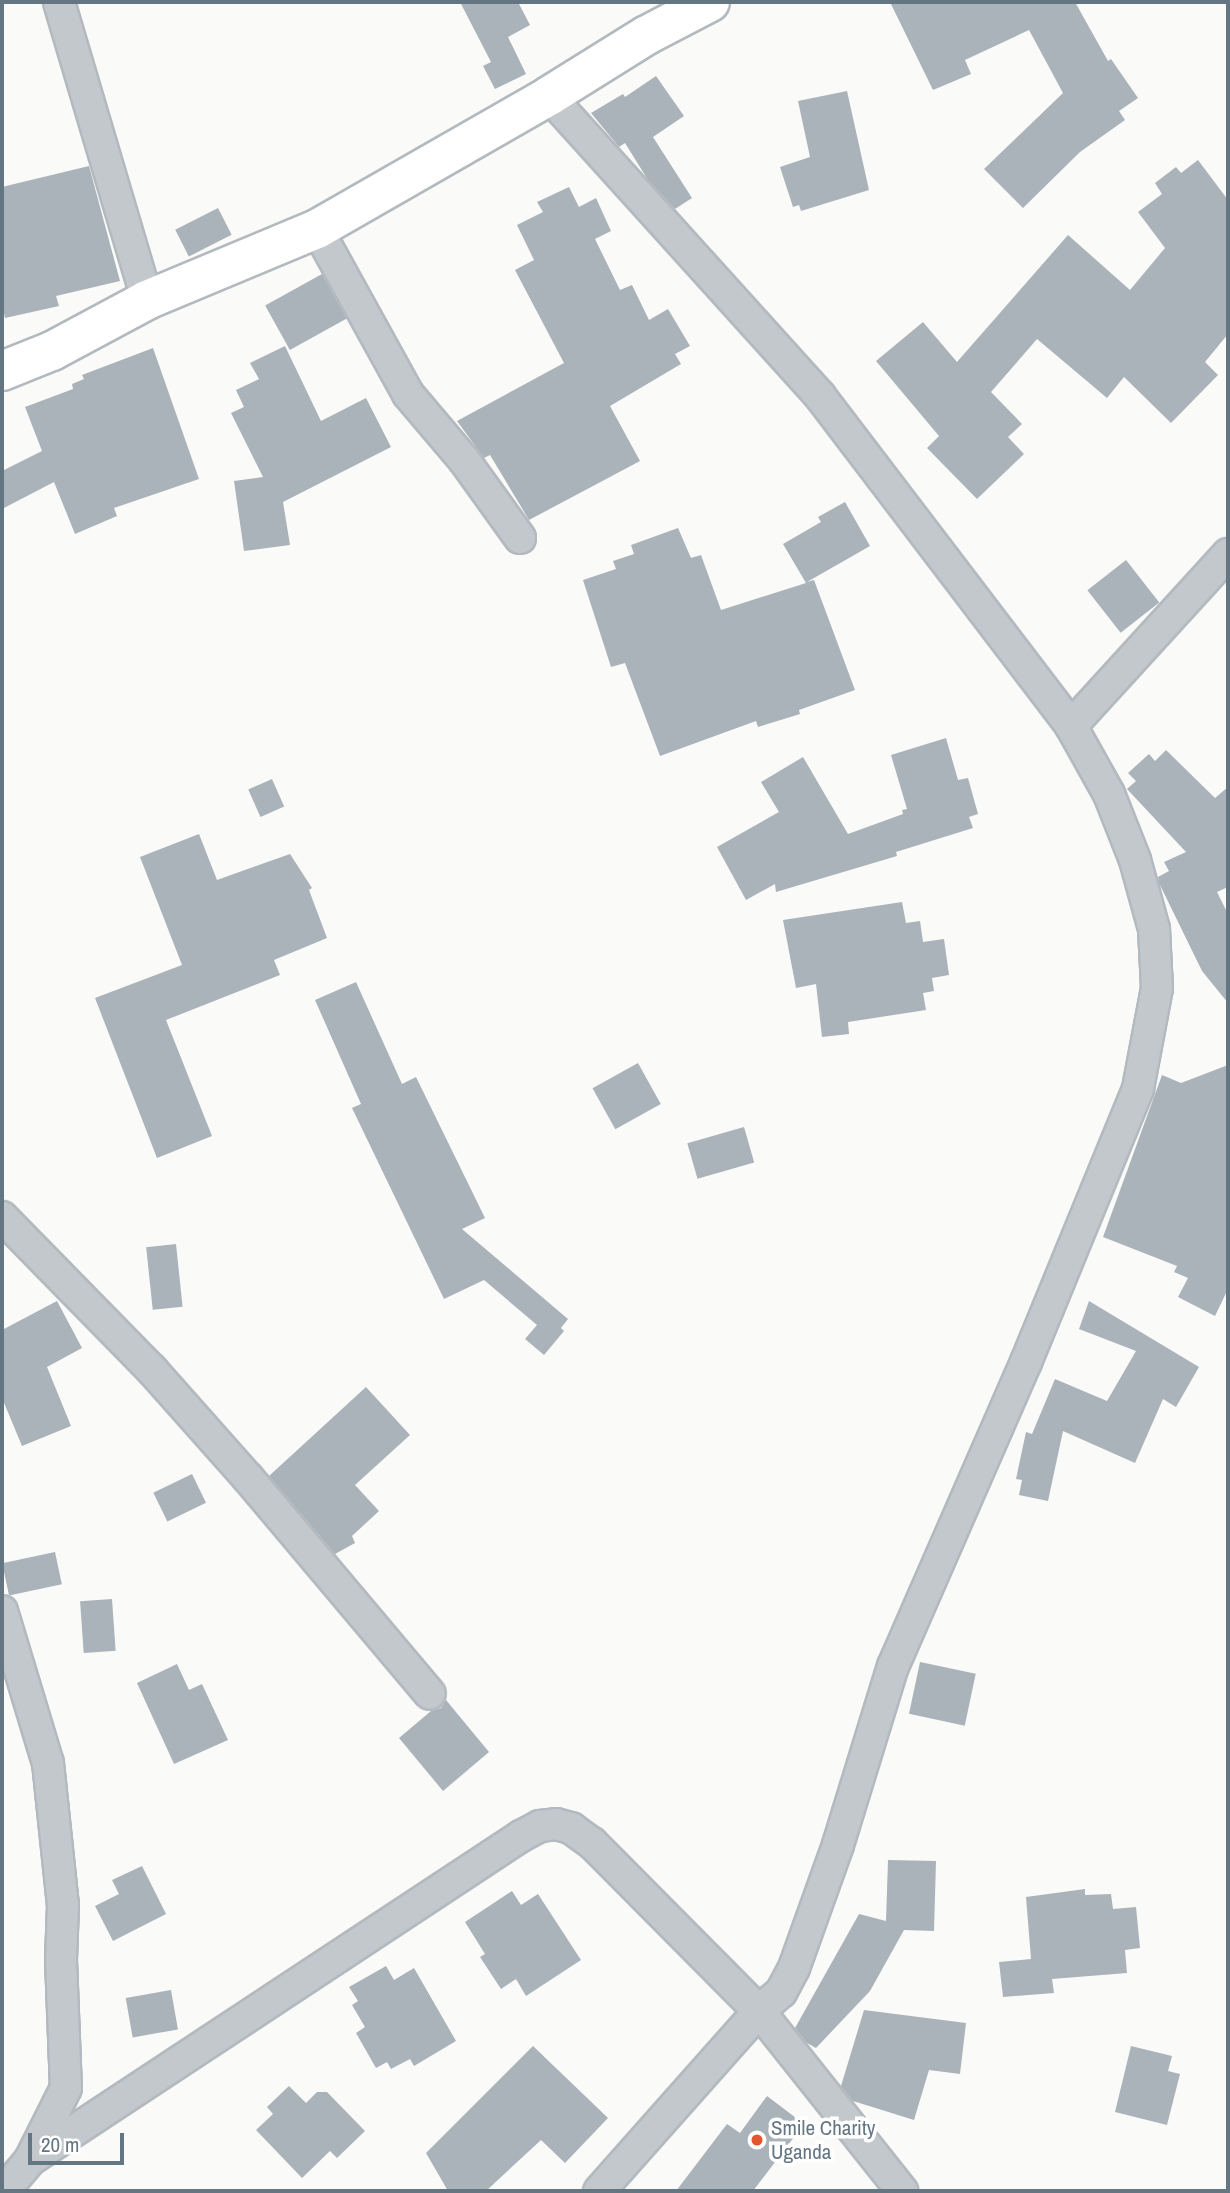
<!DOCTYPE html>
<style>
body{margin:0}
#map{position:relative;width:1230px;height:2193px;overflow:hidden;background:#fafaf8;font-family:"Archivo Narrow",sans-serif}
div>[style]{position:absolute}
.building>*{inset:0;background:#aab3b9;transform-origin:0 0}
.roads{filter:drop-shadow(2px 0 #b3babf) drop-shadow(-2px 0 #b3babf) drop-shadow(0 2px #b3babf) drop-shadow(0 -2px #b3babf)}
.street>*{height:30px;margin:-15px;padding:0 15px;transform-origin:15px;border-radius:15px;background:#c3c8cc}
.secondary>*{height:38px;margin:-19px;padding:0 19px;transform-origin:19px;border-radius:19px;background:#fff}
.dots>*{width:19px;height:19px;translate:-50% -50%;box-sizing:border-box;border:4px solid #fff;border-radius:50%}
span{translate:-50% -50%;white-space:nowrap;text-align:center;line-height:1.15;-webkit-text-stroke:7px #fff;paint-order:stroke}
.poi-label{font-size:21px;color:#657683}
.left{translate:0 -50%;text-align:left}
.frame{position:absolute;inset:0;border:4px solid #657683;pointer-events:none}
.scale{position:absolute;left:28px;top:2133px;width:96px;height:32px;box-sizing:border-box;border:4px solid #657683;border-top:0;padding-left:9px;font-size:21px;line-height:24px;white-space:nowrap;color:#657683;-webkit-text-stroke:5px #fff;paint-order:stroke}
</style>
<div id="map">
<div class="building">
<div style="clip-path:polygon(460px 2px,518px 2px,530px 25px,508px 37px,526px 74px,495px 89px,483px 66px,491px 62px)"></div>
<div style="clip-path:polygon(890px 2px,1075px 2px,1108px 61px,1111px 59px,1138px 98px,1119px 111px,1125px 120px,1080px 152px,1023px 208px,984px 169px,1063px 93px,1029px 30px,965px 60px,971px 74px,933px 90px)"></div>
<div style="clip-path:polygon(656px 76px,684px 116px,653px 137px,692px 198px,675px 209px,648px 180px,625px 143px,619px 147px,591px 113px,623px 94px,625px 97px)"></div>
<div style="clip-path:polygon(847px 91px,869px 190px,801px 211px,799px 205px,793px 207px,780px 167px,810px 157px,798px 101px)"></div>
<div style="clip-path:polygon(1198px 160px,1228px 200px,1228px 334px,1205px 362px,1218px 375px,1171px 423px,1124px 377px,1107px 398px,1037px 339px,991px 392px,1022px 424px,1008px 437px,1024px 454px,977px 499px,927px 448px,939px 436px,876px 361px,923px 322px,957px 362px,1068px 235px,1130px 290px,1165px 248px,1138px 212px,1162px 194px,1155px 183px,1176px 167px,1181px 173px)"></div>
<div style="clip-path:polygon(89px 166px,120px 281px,56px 296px,59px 306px,5px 318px,2px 305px,2px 187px)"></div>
<div style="clip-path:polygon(569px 187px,579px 207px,596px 198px,611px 231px,595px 239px,620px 290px,632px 285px,649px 320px,668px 309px,690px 346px,675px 354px,681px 364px,610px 406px,640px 461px,529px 520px,490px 455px,484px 458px,457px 421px,564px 363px,515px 270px,534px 260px,517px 225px,543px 212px,537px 202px)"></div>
<div style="left:218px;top:208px;width:30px;height:48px;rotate:63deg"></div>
<div style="left:322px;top:274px;width:51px;height:65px;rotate:61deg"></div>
<div style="clip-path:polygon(285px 346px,321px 421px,366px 398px,391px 447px,283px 502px,290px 545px,244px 551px,234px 481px,263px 477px,231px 413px,244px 407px,236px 390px,259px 379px,250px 363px)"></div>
<div style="clip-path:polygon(153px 348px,199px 479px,114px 508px,117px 516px,75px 534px,54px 482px,2px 509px,2px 471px,42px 451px,25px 407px,73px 389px,72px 384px,84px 379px,82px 375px)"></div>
<div style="clip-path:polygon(845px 502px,870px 546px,807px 582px,814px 580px,855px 690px,799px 710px,800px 714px,758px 727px,756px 721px,660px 756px,625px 663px,611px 667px,583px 580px,616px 569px,613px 561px,634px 554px,631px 545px,678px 528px,691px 558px,701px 555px,721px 610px,806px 583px,783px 544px,821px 522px,818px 517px)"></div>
<div style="left:1126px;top:560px;width:54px;height:49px;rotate:52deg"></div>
<div style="clip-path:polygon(946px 738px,958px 780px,968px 778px,978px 814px,969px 817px,973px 828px,896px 852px,897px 856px,776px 892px,775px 884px,746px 900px,717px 847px,779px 812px,761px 782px,803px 757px,848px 834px,903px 814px,902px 810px,907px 809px,891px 755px)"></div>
<div style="clip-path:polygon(1166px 750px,1215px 798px,1228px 787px,1228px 887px,1217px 892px,1228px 914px,1228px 1003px,1202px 971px,1159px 883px,1158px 877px,1169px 871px,1164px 862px,1186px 852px,1127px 789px,1136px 781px,1128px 773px,1149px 754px,1155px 761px)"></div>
<div style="left:272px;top:779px;width:30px;height:26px;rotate:66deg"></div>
<div style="clip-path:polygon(199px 834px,217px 880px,290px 854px,312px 888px,309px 890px,327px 938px,274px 960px,280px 975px,166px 1020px,212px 1136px,157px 1158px,95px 998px,182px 965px,140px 857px)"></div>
<div style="clip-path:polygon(902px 902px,906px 923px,920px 921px,923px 942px,944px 939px,949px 975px,932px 978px,934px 991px,923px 993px,926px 1010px,848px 1022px,849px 1034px,822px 1037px,816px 984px,796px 988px,783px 920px)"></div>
<div style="clip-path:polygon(356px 982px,402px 1084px,416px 1077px,485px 1218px,462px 1229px,568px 1319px,561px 1328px,564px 1331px,544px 1355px,525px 1339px,537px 1325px,484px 1280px,444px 1299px,352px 1108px,361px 1104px,315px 1000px)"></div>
<div style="left:638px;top:1063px;width:47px;height:52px;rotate:61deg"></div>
<div style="clip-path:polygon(1228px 1065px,1228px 1289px,1215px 1316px,1178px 1297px,1188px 1278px,1174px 1272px,1177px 1266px,1103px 1237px,1162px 1075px,1181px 1083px)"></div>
<div style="left:744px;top:1127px;width:37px;height:59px;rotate:74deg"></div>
<div style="left:176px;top:1244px;width:63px;height:30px;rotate:84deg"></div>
<div style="clip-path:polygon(57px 1301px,82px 1348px,47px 1367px,71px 1426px,22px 1446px,2px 1398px,2px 1330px)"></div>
<div style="clip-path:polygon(1089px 1301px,1199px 1367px,1176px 1407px,1163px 1399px,1135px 1463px,1063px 1431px,1048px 1501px,1019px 1495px,1022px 1480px,1016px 1479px,1026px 1432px,1032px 1434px,1055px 1379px,1107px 1401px,1136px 1351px,1079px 1329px)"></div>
<div style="clip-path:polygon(366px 1387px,410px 1435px,355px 1485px,379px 1511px,352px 1536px,355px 1543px,335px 1554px,269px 1476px)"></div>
<div style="left:192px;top:1474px;width:32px;height:43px;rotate:64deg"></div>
<div style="left:55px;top:1552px;width:33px;height:54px;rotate:78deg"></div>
<div style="left:112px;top:1599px;width:52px;height:32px;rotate:86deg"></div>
<div style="left:920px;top:1662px;width:57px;height:53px;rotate:12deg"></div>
<div style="clip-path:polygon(177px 1664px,189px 1690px,202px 1684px,228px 1740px,174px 1764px,137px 1683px)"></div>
<div style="clip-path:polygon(446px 1700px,489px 1752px,443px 1791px,399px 1738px,431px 1711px,441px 1708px)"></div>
<div style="clip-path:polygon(888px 1860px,936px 1861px,934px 1931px,904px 1930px,870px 1991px,816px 2048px,807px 2043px,795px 2028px,859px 1914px,886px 1921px)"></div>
<div style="clip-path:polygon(142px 1866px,166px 1914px,113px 1941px,95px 1906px,119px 1894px,112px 1880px)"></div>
<div style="clip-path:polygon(1085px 1889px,1085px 1895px,1111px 1894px,1113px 1909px,1136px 1907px,1140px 1948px,1125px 1950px,1127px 1973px,1052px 1979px,1054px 1993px,1003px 1997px,999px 1962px,1031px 1959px,1026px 1897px)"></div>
<div style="clip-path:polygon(512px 1891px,521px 1905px,538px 1894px,581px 1960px,526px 1996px,516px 1979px,501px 1989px,480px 1957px,485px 1954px,465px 1922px)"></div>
<div style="clip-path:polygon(386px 1966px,394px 1980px,414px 1968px,456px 2041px,414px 2066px,410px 2059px,391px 2069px,387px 2062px,376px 2068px,356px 2033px,365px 2027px,352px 2005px,358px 2001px,349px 1987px)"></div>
<div style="left:171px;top:1990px;width:40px;height:46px;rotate:80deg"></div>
<div style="clip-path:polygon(864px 2010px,966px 2023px,960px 2074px,929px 2070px,914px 2120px,853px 2101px,841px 2086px)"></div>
<div style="clip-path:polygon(533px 2046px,608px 2118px,565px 2163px,541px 2140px,486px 2191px,448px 2191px,426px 2153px)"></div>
<div style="clip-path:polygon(1131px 2046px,1172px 2056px,1168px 2071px,1180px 2074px,1167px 2125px,1115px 2112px)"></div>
<div style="clip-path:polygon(289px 2086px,306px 2103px,317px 2092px,327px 2092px,365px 2131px,337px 2158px,330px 2151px,302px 2178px,256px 2130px,273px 2114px,267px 2107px)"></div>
<div style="clip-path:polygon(767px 2096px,804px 2124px,753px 2191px,676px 2191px,727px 2124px,740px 2133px)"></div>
</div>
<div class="roads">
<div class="street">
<div style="left:59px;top:2px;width:311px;rotate:73.5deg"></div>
<div style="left:549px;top:96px;width:404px;rotate:47.9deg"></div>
<div style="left:820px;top:396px;width:415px;rotate:52.7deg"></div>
<div style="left:1071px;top:726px;width:78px;rotate:60.8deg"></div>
<div style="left:1109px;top:794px;width:71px;rotate:68.5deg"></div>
<div style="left:1135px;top:860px;width:72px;rotate:74.6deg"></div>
<div style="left:1154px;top:929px;width:59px;rotate:87.1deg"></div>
<div style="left:1157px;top:988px;width:103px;rotate:100.7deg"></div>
<div style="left:1138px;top:1089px;width:295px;rotate:112.3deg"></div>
<div style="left:1026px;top:1362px;width:332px;rotate:113.6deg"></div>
<div style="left:893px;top:1666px;width:187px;rotate:107.1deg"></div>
<div style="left:838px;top:1845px;width:131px;rotate:109.7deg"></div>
<div style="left:794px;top:1968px;width:27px;rotate:118deg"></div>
<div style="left:781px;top:1992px;width:29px;rotate:139deg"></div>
<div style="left:759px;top:2011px;width:241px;rotate:131.6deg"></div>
<div style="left:317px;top:229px;width:188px;rotate:61.1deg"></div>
<div style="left:408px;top:394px;width:87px;rotate:49.7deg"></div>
<div style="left:464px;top:460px;width:96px;rotate:54.3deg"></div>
<div style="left:1071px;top:726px;width:233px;rotate:-47.6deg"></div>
<div style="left:2px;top:1217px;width:214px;rotate:45.6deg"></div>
<div style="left:152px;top:1370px;width:144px;rotate:48.4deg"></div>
<div style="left:248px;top:1478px;width:282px;rotate:49.9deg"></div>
<div style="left:2px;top:1611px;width:159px;rotate:73.2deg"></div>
<div style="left:48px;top:1763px;width:143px;rotate:84deg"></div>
<div style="left:63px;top:1905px;width:55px;rotate:92.1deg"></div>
<div style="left:61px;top:1960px;width:128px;rotate:87.8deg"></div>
<div style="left:66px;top:2088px;width:80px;rotate:116.6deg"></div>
<div style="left:30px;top:2160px;width:40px;rotate:130deg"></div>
<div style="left:30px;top:2160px;width:588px;rotate:-33.42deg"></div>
<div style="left:521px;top:1836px;width:21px;rotate:-28deg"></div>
<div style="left:540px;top:1826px;width:16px;rotate:-7deg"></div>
<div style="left:556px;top:1824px;width:16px;rotate:15deg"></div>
<div style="left:571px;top:1828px;width:26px;rotate:36deg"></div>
<div style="left:592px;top:1843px;width:237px;rotate:45.2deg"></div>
<div style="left:759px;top:2011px;width:230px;rotate:51.5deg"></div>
</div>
<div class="secondary">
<div style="left:2px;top:371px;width:54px;rotate:-21.8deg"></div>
<div style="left:52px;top:351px;width:108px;rotate:-28.2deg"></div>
<div style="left:147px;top:300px;width:184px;rotate:-22.7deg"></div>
<div style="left:317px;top:229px;width:267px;rotate:-29.8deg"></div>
<div style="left:549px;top:96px;width:115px;rotate:-31.9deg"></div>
<div style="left:647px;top:35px;width:71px;rotate:-27.6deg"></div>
</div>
</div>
<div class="dots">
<div style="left:757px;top:2140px;background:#e4572e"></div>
</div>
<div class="poi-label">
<span class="left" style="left:771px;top:2140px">Smile Charity<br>Uganda</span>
</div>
<div class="frame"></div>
<div class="scale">20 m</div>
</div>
